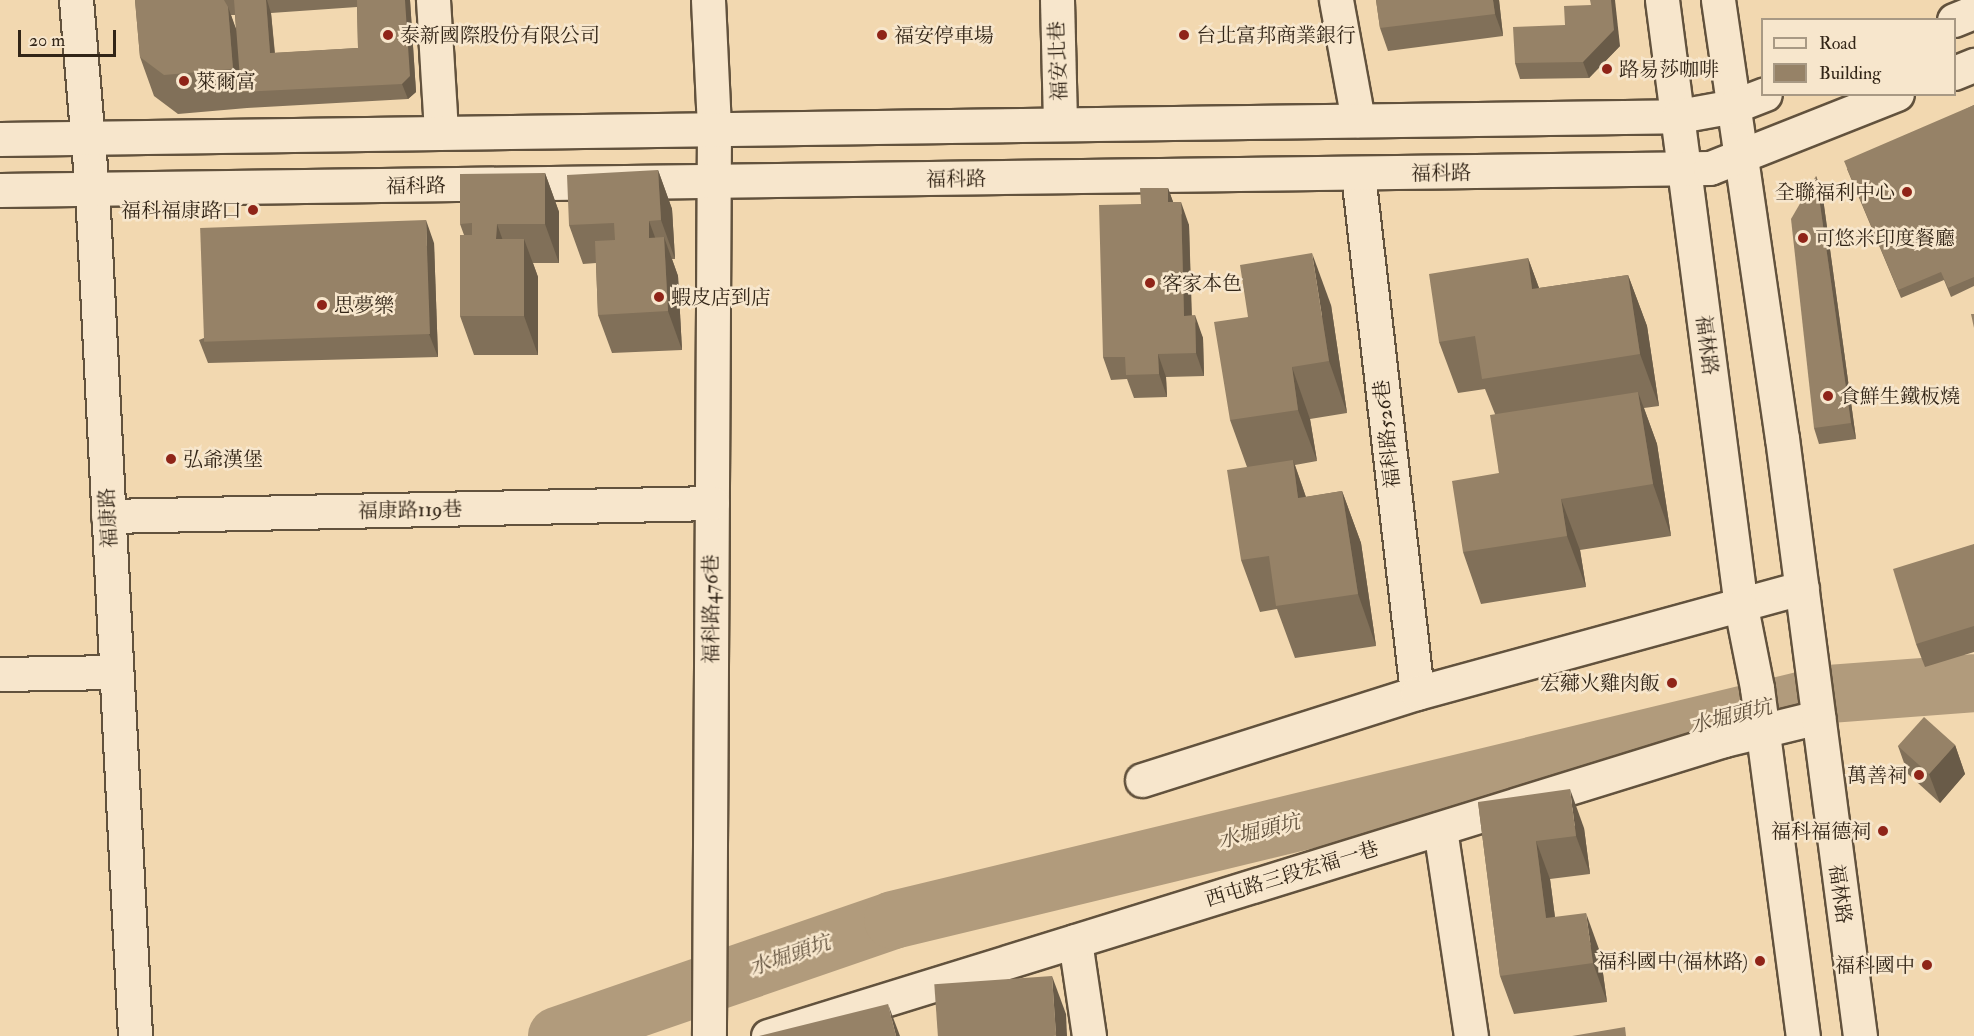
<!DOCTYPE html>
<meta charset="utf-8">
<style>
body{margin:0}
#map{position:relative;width:1974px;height:1036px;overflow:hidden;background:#f2d8b0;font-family:"IM FELL Double Pica","Noto Serif TC",serif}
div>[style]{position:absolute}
.river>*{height:58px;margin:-29px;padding:0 29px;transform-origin:29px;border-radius:29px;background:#b19b7c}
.roads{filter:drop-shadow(2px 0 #62523d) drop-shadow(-2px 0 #62523d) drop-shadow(0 2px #62523d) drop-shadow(0 -2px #62523d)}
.street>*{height:33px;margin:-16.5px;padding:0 16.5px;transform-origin:16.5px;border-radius:16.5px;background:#f7e6cc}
.secondary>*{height:33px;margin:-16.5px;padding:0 16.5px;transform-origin:16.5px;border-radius:16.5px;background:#f7e6cc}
.wall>*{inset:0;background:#817059}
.shaded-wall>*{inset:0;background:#695b48}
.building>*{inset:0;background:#968267;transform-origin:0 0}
.dots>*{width:16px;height:16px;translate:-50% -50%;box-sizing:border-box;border:3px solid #f7e6cc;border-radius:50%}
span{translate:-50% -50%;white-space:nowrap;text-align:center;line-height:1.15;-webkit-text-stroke:5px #f7e6cc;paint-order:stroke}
.poi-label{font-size:20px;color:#322517}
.left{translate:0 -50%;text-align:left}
.right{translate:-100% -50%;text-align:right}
.street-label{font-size:20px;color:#322517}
.water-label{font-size:21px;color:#5e4e3a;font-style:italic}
.legend{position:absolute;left:1761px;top:18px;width:195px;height:78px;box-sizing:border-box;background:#f7e6cc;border:2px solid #a89984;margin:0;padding:8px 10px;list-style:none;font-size:18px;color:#322517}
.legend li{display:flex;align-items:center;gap:12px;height:30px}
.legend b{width:30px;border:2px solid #a89984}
.scale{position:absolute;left:18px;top:30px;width:98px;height:27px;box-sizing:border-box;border:3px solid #322517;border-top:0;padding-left:8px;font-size:18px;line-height:21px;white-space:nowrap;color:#322517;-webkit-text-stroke:4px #f7e6cc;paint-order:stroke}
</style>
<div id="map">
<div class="river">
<div style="left:557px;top:1036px;width:355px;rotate:-19deg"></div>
<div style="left:893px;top:920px;width:963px;rotate:-13.57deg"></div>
<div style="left:1829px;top:694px;width:145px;rotate:-4.3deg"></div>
</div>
<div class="roads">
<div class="street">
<div style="left:433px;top:0;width:131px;rotate:86.5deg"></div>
<div style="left:708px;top:0;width:129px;rotate:87.3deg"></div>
<div style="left:714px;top:129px;width:907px;rotate:90.32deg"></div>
<div style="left:1057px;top:0;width:122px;rotate:88.6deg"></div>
<div style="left:1336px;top:0;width:122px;rotate:79.6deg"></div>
<div style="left:1358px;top:174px;width:522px;rotate:83.51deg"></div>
<div style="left:108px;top:516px;width:604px;rotate:-1.23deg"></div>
<div style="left:0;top:674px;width:116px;rotate:-1deg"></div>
<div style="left:1142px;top:780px;width:288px;rotate:-17.6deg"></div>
<div style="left:1417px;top:693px;width:399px;rotate:-15.3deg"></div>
<div style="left:1440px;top:829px;width:209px;rotate:81.5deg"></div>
<div style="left:1075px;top:941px;width:96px;rotate:81.6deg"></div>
<div style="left:768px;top:1036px;width:1001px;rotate:-17.2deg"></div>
<div style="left:1724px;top:740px;width:97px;rotate:-13.7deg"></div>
</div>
<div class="secondary">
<div style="left:76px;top:0;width:191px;rotate:85.2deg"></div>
<div style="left:92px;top:190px;width:847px;rotate:87.09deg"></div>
<div style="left:1662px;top:0;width:612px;rotate:82.58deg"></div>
<div style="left:1741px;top:607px;width:83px;rotate:78.8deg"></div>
<div style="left:1757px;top:688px;width:351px;rotate:82.5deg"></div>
<div style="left:1718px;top:0;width:443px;rotate:81.7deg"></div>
<div style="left:1782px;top:438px;width:603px;rotate:82.57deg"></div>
<div style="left:1954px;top:20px;width:22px;rotate:-22deg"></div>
<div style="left:1954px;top:73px;width:22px;rotate:-22deg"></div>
<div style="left:0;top:139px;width:1679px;rotate:-0.78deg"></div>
<div style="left:1679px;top:116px;width:56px;rotate:-10.3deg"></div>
<div style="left:1734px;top:106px;width:33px;rotate:-21deg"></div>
<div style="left:0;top:190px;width:1710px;rotate:-0.74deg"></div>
<div style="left:1710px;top:168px;width:201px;rotate:-21.6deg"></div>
</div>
</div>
<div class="wall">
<div style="clip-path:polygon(evenodd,135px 0,410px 0,416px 92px,408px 99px,247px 108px,178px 114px,154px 96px,140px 57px,135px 0,357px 7px,358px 48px,275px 53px,271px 13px,357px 7px,135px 0,231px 15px,235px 15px,236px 30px,231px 15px)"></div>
<div style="clip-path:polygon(1376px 0,1499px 0,1503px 36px,1388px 51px,1380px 28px)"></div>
<div style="clip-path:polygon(1620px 46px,1589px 78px,1520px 79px,1515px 63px)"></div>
<div style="clip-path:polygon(1974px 105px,1974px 286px,1951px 297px,1944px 280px,1901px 298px,1847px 169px)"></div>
<div style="clip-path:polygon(658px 170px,672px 209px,675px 259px,672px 259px,678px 276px,682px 350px,612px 353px,598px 315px,596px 263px,583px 264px,569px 225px)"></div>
<div style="clip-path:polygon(545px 173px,559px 212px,559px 263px,533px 263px,538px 277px,538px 355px,474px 355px,460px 316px,464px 235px,460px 224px)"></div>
<div style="clip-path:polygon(1816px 176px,1822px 191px,1856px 439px,1819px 444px,1814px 428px)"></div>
<div style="clip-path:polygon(1168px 188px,1173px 202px,1189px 225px,1192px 315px,1203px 338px,1204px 376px,1166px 377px,1167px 397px,1134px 398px,1127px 379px,1111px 380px,1103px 357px,1141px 204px)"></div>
<div style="clip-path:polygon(434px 243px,438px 357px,208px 363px,199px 340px)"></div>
<div style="clip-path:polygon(1528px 258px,1539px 288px,1628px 275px,1647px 326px,1659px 406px,1644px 408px,1657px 444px,1671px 536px,1580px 550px,1586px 587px,1481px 604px,1463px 552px,1499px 473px,1495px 414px,1485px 389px,1458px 393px,1439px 342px)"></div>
<div style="clip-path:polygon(1331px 305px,1347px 413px,1310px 419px,1317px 461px,1295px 465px,1306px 497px,1342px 491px,1361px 543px,1376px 646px,1295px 658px,1277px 609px,1260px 612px,1241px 560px,1247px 467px,1230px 420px)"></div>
<div style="clip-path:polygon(1974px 544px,1974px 652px,1925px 667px,1916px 644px)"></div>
<div style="clip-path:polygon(1955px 745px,1965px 774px,1940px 803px,1908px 774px,1898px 746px)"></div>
<div style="clip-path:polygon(1478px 802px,1584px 828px,1590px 874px,1550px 879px,1555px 917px,1600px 952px,1607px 1002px,1514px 1014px,1500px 976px)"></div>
</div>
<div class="shaded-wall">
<div style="clip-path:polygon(266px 0,267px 0,271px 13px,276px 69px,270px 53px)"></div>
<div style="clip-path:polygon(405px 0,410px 0,416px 92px,408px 99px,402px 84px)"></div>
<div style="clip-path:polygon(1493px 0,1499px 0,1503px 36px,1495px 14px)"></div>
<div style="clip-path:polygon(1611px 0,1615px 0,1620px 46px,1589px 78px,1583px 62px)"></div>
<div style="clip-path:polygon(228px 7px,242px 45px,241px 92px,233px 69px)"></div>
<div style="clip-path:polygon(658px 170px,672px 209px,675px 259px,661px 220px)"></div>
<div style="clip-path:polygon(545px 173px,559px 212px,559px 263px,545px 224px)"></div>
<div style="clip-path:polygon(1816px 176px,1822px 191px,1856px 439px,1851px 423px)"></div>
<div style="clip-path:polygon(1168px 188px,1176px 210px,1168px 202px)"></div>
<div style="clip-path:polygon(1181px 202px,1189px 225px,1192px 338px,1184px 316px)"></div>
<div style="clip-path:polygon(426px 220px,434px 243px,438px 357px,429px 334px)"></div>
<div style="clip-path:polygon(649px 221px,663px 259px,649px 238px)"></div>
<div style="clip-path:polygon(497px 224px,511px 263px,496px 239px)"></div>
<div style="clip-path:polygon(664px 237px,678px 276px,682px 350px,668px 311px)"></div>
<div style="clip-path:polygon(524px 239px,538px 277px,538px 355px,524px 316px)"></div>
<div style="clip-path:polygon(1312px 253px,1331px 305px,1347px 413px,1329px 361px)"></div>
<div style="clip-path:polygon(1528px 258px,1547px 310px,1532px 289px)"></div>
<div style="clip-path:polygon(1628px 275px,1647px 326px,1659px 406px,1640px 354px)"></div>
<div style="clip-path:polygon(1195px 315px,1203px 338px,1204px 376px,1196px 353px)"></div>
<div style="clip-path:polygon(1158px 354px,1166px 377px,1167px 397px,1159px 374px)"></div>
<div style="clip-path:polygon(1292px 367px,1310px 419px,1317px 461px,1298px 410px)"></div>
<div style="clip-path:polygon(1638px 392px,1657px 444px,1671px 536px,1653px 484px)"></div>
<div style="clip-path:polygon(1293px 460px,1311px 512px,1298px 498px)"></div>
<div style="clip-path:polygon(1342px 491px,1361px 543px,1376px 646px,1358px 594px)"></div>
<div style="clip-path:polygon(1561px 499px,1580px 550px,1586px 587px,1567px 536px)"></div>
<div style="clip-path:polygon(1955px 745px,1965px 774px,1940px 803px,1929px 774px)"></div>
<div style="clip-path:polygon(1570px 789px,1584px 828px,1590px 874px,1576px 836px)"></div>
<div style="clip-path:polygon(1536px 841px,1550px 879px,1560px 957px,1546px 918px)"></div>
<div style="clip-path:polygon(1586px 913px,1600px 952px,1607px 1002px,1593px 963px)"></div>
<div style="clip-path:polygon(1052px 976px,1066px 1014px,1067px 1036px,1056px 1036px)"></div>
<div style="clip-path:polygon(888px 1004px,900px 1036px,896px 1036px)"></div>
</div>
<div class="building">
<div style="clip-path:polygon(135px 0,224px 0,228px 7px,233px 69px,164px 75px,140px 57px)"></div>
<div style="clip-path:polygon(234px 0,266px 0,270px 53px,358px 48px,357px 0,405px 0,410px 76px,402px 84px,241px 92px)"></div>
<div style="clip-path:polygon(1376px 0,1493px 0,1495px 14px,1380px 28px)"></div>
<div style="clip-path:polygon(1590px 0,1611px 0,1614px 30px,1583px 62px,1515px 63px,1513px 27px,1565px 25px,1564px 6px,1591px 5px)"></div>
<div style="clip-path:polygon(1974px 105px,1974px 277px,1948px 288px,1941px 272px,1898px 290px,1844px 161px)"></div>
<div style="clip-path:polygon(658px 170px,661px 220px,649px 221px,649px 238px,664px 237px,668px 311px,598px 315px,595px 241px,615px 240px,614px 223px,569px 225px,567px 175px)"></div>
<div style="clip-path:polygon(545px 173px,545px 224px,497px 224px,496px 239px,524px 239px,524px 316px,460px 316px,460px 235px,472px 235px,472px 223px,460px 224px,460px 174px)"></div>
<div style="clip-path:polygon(1816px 176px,1851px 423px,1814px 428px,1791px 219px)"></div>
<div style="clip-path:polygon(1140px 188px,1168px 188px,1168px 202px,1181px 202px,1184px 316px,1195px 315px,1196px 353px,1158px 354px,1159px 374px,1126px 375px,1125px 357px,1103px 357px,1099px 205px,1141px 204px)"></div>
<div style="left:426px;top:220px;width:114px;height:226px;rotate:88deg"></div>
<div style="clip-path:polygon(1312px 253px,1329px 361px,1292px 367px,1298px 410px,1230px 420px,1214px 322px,1248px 317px,1240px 265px)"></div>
<div style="clip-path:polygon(1528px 258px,1532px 289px,1628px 275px,1640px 354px,1482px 379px,1475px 336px,1439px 342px,1429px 274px)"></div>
<div style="clip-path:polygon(1971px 314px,1974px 314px,1974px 328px)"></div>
<div style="clip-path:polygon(1638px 392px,1653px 484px,1561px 499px,1567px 536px,1463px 552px,1452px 481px,1499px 473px,1490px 415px)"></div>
<div style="clip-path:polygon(1293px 460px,1298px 498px,1342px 491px,1358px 594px,1276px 606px,1269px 556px,1241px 560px,1227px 470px)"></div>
<div style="clip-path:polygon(1974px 544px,1974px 626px,1916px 644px,1893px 569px)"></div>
<div style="left:1924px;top:717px;width:42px;height:39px;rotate:42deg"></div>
<div style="clip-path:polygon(1570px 789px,1576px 836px,1536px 841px,1546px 918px,1586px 913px,1593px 963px,1500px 976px,1478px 802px)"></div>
<div style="left:1052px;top:976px;width:60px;height:118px;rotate:86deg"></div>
<div style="clip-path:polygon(888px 1004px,896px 1036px,759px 1036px)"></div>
<div style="clip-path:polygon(1625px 1027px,1626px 1036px,1572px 1036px)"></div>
</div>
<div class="dots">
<div style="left:388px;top:35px;background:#8f2418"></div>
<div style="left:882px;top:35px;background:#8f2418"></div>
<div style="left:1184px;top:35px;background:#8f2418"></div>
<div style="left:1607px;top:69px;background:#8f2418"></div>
<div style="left:184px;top:81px;background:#8f2418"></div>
<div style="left:1907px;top:192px;background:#8f2418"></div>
<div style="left:253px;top:210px;background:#8f2418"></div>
<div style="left:1803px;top:238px;background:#8f2418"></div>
<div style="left:1150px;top:283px;background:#8f2418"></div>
<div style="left:659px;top:297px;background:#8f2418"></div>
<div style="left:322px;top:305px;background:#8f2418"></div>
<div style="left:1828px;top:396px;background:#8f2418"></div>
<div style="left:171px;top:459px;background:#8f2418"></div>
<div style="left:1672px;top:683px;background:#8f2418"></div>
<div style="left:1919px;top:775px;background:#8f2418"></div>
<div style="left:1883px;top:831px;background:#8f2418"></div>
<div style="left:1760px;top:961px;background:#8f2418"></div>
<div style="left:1927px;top:965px;background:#8f2418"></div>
</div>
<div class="poi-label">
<span class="left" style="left:400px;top:35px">泰新國際股份有限公司</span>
<span class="left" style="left:894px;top:35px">福安停車場</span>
<span class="left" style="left:1196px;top:35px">台北富邦商業銀行</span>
<span class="left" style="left:1619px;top:69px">路易莎咖啡</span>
<span class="left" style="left:196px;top:81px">萊爾富</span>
<span class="right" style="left:1895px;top:192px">全聯福利中心</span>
<span class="right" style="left:241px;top:210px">福科福康路口</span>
<span class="left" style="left:1815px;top:238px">可悠米印度餐廳</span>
<span class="left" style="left:1162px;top:283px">客家本色</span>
<span class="left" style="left:671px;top:297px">蝦皮店到店</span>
<span class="left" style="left:334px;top:305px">思夢樂</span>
<span class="left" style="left:1840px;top:396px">食鮮生鐵板燒</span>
<span class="left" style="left:183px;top:459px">弘爺漢堡</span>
<span class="right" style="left:1660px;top:683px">宏薌火雞肉飯</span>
<span class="right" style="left:1907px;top:775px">萬善祠</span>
<span class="right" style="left:1871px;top:831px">福科福德祠</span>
<span class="right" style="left:1748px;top:961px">福科國中(福林路)</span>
<span class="right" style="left:1915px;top:965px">福科國中</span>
</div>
<div class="street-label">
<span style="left:1058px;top:61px;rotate:-92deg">福安北巷</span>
<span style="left:1441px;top:173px;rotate:-1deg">福科路</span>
<span style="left:956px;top:179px;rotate:-1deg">福科路</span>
<span style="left:416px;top:186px;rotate:-1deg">福科路</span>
<span style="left:1707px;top:345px;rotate:83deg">福林路</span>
<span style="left:1387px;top:434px;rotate:-96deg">福科路526巷</span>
<span style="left:410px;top:510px;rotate:-1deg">福康路119巷</span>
<span style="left:108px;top:518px;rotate:-93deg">福康路</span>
<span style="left:711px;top:609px;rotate:-90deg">福科路476巷</span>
<span style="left:1292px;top:874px;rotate:-17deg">西屯路三段宏福一巷</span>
<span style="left:1840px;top:894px;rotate:82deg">福林路</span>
</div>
<div class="water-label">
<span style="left:1731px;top:717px;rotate:-14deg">水堀頭坑</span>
<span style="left:1259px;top:832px;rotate:-14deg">水堀頭坑</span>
<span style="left:790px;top:956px;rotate:-19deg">水堀頭坑</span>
</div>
<ul class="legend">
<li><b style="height:8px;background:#f7e6cc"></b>Road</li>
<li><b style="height:16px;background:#968267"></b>Building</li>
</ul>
<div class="scale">20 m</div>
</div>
